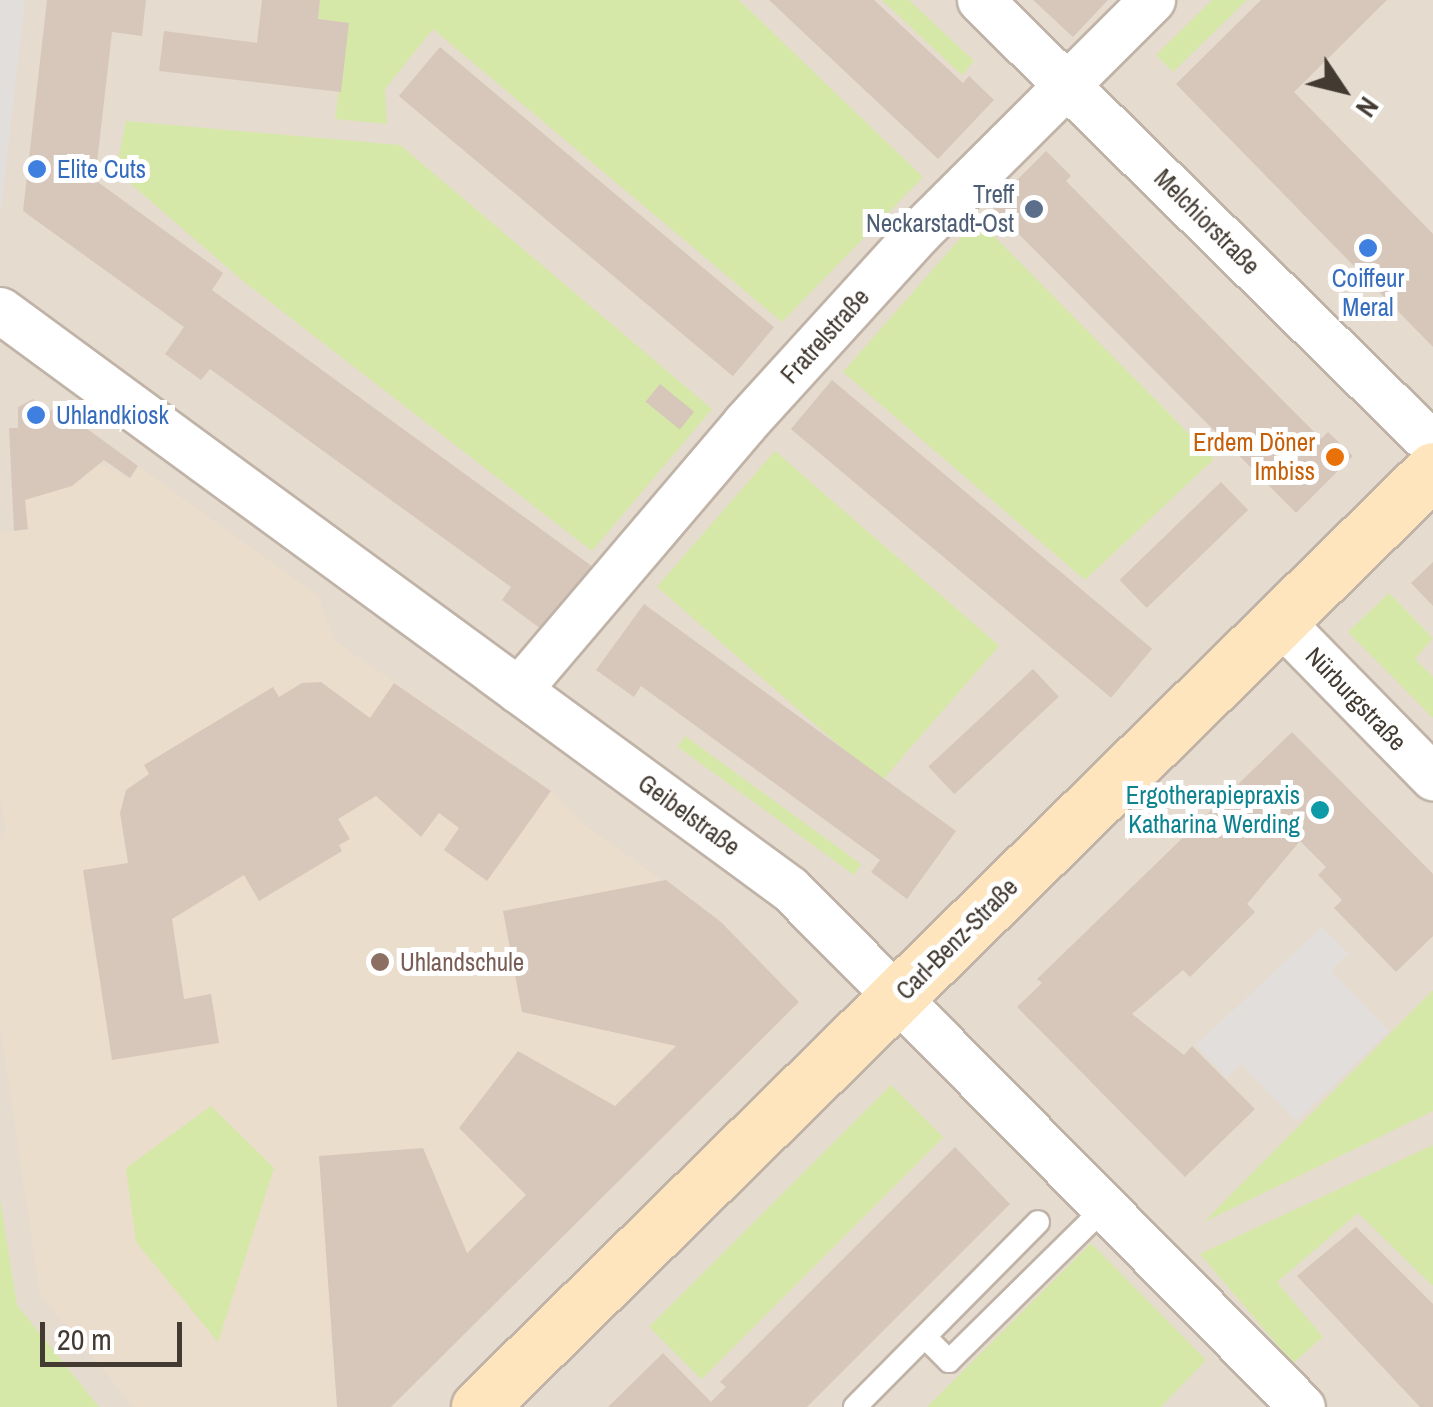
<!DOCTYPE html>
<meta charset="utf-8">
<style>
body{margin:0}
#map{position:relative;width:1433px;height:1407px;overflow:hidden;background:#f1eae2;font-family:"Archivo Narrow",sans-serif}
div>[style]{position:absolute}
.residential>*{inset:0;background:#e6dbcf;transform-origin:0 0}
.education>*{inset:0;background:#ebddcb}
.green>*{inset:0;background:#d5e8a8;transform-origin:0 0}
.parking>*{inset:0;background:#e1dedb}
.building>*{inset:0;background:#d6c7ba;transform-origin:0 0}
.roads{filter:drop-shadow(2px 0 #c0b3a7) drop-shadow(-2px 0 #c0b3a7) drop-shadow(0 2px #c0b3a7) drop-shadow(0 -2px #c0b3a7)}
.lane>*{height:22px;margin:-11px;padding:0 11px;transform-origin:11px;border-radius:11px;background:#fff}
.street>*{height:45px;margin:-22.5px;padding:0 22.5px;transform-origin:22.5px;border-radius:22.5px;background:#fff}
.secondary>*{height:55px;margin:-27.5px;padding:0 27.5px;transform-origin:27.5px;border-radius:27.5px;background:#ffe5be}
.dots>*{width:28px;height:28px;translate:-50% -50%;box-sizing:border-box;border:5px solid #fff;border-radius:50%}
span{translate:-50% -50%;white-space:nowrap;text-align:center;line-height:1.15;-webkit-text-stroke:10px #fff;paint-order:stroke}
.shop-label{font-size:25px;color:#366cbe}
.left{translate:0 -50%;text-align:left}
.service-label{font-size:25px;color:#4e5e75}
.right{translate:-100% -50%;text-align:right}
.street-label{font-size:25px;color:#433a32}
.food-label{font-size:25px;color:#c56008}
.culture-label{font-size:25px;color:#0d838f}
.education-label{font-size:25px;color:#785e54}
.north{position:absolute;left:1293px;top:40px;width:100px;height:100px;-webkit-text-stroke:8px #fff;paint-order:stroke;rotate:125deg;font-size:28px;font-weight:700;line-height:40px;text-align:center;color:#433a32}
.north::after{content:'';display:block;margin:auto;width:35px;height:45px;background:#433a32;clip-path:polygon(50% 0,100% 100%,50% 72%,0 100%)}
.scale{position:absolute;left:40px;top:1322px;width:142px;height:45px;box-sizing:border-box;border:5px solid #433a32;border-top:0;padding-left:12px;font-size:30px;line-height:35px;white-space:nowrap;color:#433a32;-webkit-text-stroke:8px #fff;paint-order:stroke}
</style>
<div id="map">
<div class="residential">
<div style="left:0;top:0;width:1433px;height:1407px"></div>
</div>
<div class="education">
<div style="clip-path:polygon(99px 464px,129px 478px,138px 466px,318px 596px,335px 641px,551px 791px,583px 824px,721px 922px,799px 1002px,391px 1407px,134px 1407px,40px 1294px,0 1024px,0 841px,6px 830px,0 795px,0 533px,27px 529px,25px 500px)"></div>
</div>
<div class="green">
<div style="clip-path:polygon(320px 0,739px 0,923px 177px,782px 322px,433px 29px,385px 89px,387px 124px,335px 119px,348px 23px,318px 19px)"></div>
<div style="clip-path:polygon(882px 0,909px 0,974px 61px,962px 75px)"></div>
<div style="clip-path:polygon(1212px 0,1247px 0,1173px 72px,1156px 55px)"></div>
<div style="clip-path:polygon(126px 121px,400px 145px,712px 409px,592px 551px,243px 281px,116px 171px)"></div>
<div style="clip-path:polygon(977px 219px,1214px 459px,1085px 580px,843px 372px)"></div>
<div style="left:775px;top:451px;width:297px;height:180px;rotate:41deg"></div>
<div style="clip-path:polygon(1389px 593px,1433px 638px,1415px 659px,1433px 677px,1433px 718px,1348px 632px)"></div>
<div style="left:685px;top:736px;width:218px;height:13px;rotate:36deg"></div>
<div style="clip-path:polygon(1433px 990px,1433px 1111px,1204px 1222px)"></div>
<div style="left:891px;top:1085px;width:74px;height:342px;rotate:45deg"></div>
<div style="clip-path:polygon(211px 1106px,274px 1168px,218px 1342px,136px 1242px,126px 1168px)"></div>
<div style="clip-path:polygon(1433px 1145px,1433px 1286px,1358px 1213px,1277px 1282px,1323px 1337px,1293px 1363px,1200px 1254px)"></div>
<div style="clip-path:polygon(0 1199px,17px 1305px,99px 1407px,0 1407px)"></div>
<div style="clip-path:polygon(1091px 1243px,1206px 1360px,1161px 1407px,927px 1407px)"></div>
</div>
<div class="parking">
<div style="clip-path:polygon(0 0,25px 0,1px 209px,0 209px)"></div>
<div style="clip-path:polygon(1322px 927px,1348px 953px,1331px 971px,1389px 1031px,1296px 1121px,1241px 1064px,1227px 1078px,1196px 1045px)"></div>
</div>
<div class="building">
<div style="clip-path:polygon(47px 0,146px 0,142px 36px,112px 32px,95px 180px,223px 273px,212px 290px,593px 567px,545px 632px,502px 600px,511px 587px,210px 369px,201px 380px,165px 354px,184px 327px,23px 211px)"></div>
<div style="clip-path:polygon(262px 0,320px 0,318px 19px,349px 23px,341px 92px,159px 71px,164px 31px,257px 43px)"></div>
<div style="clip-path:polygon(769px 0,874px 0,963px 83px,969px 76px,994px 100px,938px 159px)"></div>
<div style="clip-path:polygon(1033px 0,1108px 0,1073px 37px)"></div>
<div style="clip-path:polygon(1261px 0,1387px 0,1294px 92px,1433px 234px,1433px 347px,1176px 84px)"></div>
<div style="left:440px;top:47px;width:436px;height:64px;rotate:40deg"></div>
<div style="clip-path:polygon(1046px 151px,1071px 176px,1066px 181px,1321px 439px,1328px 432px,1353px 456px,1296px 513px,991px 206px)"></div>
<div style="left:832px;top:380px;width:418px;height:64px;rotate:40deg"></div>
<div style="left:660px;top:384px;width:44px;height:23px;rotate:39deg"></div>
<div style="clip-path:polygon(33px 399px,46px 414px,56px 406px,138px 466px,130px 478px,104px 460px,72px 486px,25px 500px,28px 529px,14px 531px,9px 428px,18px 428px,18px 407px)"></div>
<div style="left:1221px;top:482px;width:39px;height:141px;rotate:46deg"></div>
<div style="clip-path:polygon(1433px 562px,1433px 606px,1411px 583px)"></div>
<div style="clip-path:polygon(644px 604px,956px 831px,907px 899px,871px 872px,880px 860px,641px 686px,634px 697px,596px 670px)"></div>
<div style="left:1033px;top:669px;width:38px;height:143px;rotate:47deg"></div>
<div style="clip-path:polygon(321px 682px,370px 718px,394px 683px,551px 791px,487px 881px,444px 850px,459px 828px,439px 813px,421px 837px,376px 796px,338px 819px,350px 839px,339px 845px,342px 851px,259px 901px,244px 875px,172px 919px,184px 999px,211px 994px,219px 1043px,112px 1060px,83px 870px,128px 863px,120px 813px,126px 790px,149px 774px,144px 765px,273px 687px,279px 697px,302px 683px)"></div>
<div style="clip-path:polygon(1292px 732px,1433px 874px,1433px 936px,1396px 972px,1334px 908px,1342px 900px,1318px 875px,1326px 867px,1300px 841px,1247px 904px,1255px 912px,1190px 977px,1183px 970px,1132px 1014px,1184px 1055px,1192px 1046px,1255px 1109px,1185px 1177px,1017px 1007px,1042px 983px,1037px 979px)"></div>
<div style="clip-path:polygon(666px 880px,721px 922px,799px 1002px,391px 1407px,337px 1407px,319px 1156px,423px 1148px,467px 1253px,526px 1195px,459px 1128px,518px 1051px,615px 1106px,676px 1046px,522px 1012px,503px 911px)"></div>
<div style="clip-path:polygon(955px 1147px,1010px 1204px,807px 1407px,608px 1407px,663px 1353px,711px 1402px,726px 1387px,720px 1382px)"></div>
<div style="clip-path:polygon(1356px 1227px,1433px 1304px,1433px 1407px,1420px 1407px,1297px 1276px)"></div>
</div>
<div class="roads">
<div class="lane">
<div style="left:925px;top:1337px;width:34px;rotate:45deg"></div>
<div style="left:949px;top:1361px;width:219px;rotate:-44.6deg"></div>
<div style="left:855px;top:1407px;width:260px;rotate:-45.3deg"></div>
</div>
<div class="street">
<div style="left:980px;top:0;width:635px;rotate:44.49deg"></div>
<div style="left:0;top:310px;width:979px;rotate:36.24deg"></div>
<div style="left:790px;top:889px;width:728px;rotate:45.33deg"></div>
<div style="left:1280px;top:621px;width:219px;rotate:45.6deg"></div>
<div style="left:518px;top:690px;width:350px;rotate:-49.6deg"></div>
<div style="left:745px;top:423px;width:258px;rotate:-47.7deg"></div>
<div style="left:919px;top:232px;width:329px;rotate:-44.9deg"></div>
</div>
<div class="secondary">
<div style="left:479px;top:1407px;width:1337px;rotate:-44.48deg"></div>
</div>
</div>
<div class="dots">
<div style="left:37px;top:169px;background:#3f7fe0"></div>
<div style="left:1034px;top:209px;background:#5c6f8a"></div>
<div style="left:1368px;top:248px;background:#3f7fe0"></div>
<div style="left:36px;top:415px;background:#3f7fe0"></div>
<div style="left:1335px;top:457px;background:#e8710a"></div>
<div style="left:1320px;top:810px;background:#0f9aa8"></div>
<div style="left:380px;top:962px;background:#8d6e63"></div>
</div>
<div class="shop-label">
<span class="left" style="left:57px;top:169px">Elite Cuts</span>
<span style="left:1368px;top:293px">Coiffeur<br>Meral</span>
<span class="left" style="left:56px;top:415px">Uhlandkiosk</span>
</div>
<div class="service-label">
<span class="right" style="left:1014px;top:209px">Treff<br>Neckarstadt-Ost</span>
</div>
<div class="street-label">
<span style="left:1207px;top:222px;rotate:45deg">Melchiorstraße</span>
<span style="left:825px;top:336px;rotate:-48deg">Fratrelstraße</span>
<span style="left:1356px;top:699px;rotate:46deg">Nürburgstraße</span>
<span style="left:689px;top:815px;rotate:36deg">Geibelstraße</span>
<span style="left:957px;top:939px;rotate:-45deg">Carl-Benz-Straße</span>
</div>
<div class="food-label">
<span class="right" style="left:1315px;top:457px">Erdem Döner<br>Imbiss</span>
</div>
<div class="culture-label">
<span class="right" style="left:1300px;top:810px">Ergotherapiepraxis<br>Katharina Werding</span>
</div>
<div class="education-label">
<span class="left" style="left:400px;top:962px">Uhlandschule</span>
</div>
<div class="north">N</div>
<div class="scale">20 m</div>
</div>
